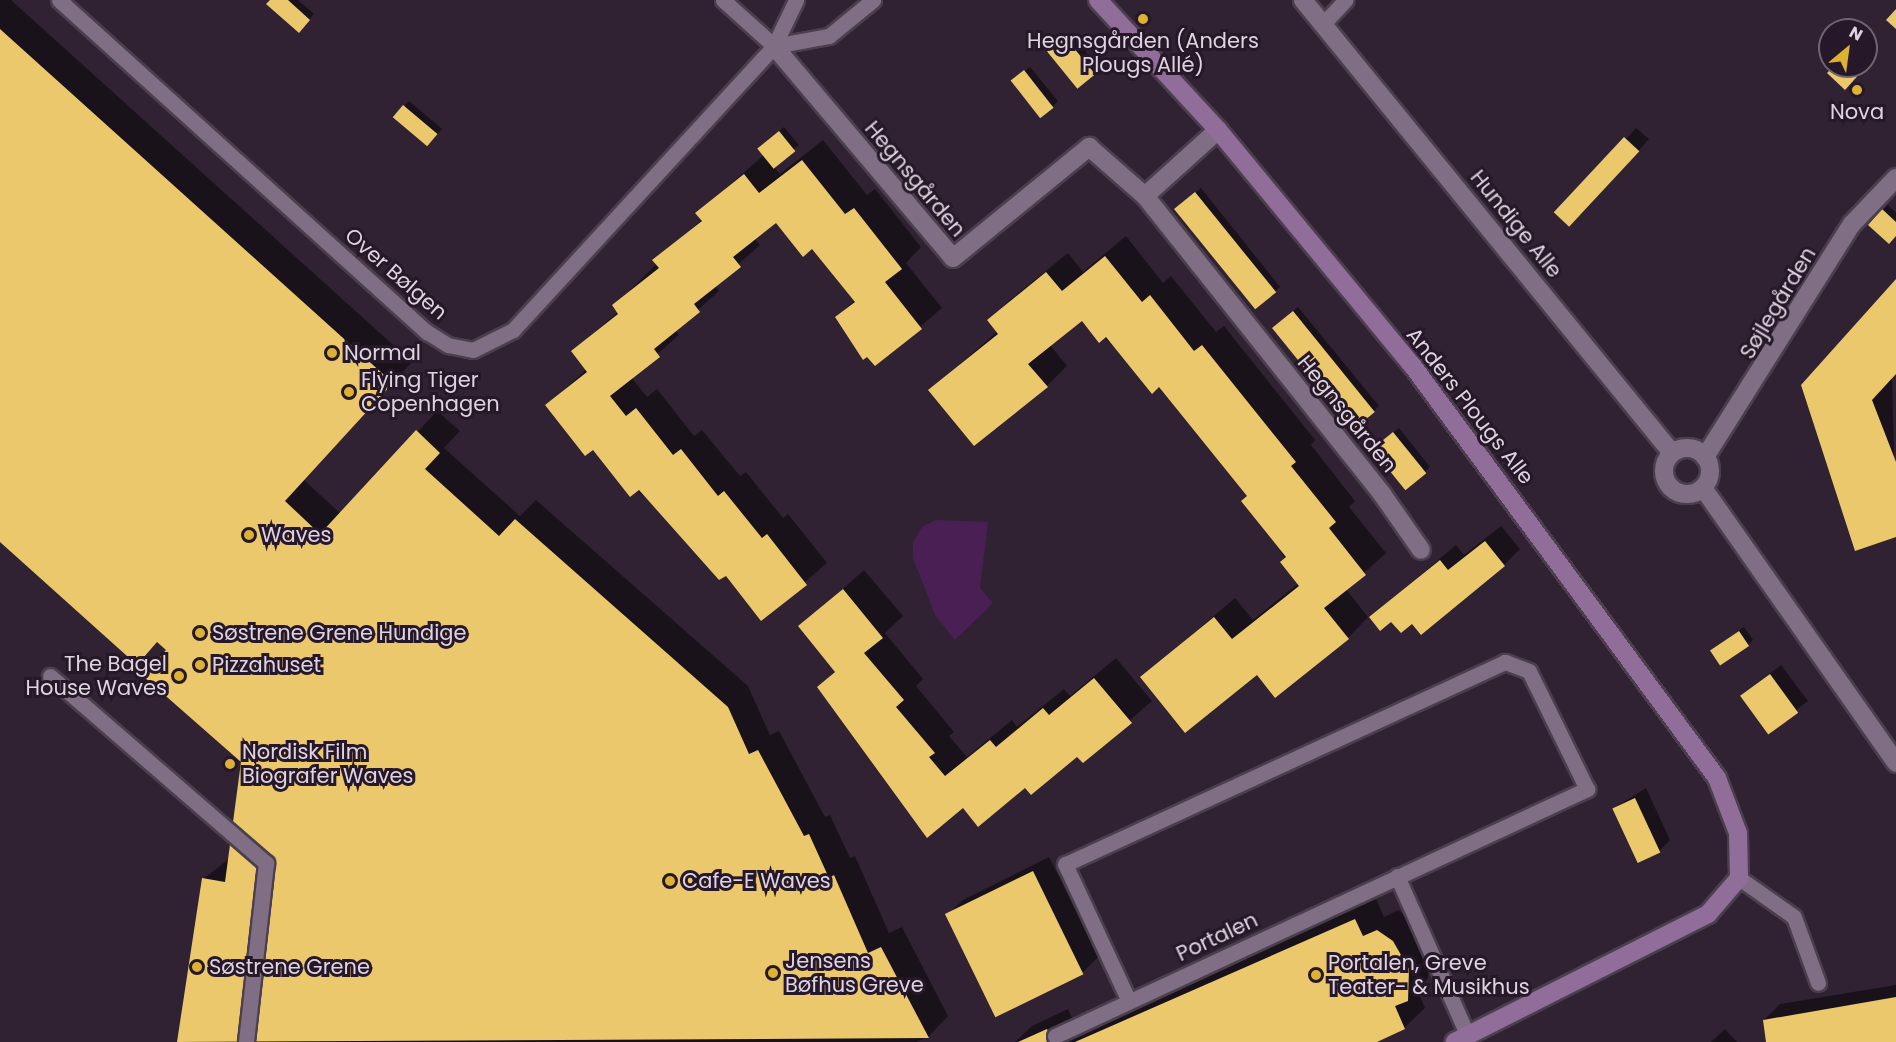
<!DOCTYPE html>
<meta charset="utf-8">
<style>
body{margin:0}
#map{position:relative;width:1896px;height:1042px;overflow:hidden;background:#302233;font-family:Poppins,sans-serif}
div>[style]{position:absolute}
.green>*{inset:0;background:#4a1f53}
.shadow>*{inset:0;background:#0007;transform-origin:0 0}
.building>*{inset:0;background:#ebc86c;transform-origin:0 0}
.roads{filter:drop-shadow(2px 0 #4b3f4e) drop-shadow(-2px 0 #4b3f4e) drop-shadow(0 2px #4b3f4e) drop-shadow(0 -2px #4b3f4e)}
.lane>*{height:15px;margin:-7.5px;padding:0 7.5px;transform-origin:7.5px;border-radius:7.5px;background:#806f84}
.street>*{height:18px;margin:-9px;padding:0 9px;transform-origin:9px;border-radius:9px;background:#806f84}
.street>.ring{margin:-9px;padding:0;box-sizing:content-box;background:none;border:18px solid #806f84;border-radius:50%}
.secondary>*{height:18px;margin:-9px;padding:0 9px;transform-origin:9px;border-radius:9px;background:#916e9a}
.dots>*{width:16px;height:16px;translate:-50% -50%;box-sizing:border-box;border:3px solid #261829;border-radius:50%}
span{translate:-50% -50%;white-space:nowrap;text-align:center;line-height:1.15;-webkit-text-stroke:6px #261829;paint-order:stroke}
.poi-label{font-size:21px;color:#ded4e0}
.left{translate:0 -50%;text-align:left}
.right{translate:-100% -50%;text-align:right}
.street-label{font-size:21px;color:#ded4e0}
.north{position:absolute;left:1818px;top:18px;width:60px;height:60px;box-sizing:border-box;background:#261829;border:2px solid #706372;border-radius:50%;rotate:29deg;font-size:16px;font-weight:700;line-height:24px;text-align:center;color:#ded4e0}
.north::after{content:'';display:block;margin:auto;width:21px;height:27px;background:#ddb233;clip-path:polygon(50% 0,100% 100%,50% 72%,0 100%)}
</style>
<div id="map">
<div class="green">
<div style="clip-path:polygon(936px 520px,988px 522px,980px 588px,993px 603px,955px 640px,935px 615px,913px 558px,913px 542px,922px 527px)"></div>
</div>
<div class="shadow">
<div style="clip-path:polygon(0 0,11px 0,412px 362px,304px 480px,341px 514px,437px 411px,460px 431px,444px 448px,520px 516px,536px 500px,748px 686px,770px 735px,779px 731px,825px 817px,830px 815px,850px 858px,855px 856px,889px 933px,902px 927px,948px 1016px,928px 1037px,916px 1042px,179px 1042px,203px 879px,229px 859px,243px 762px,168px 650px,158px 641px,137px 663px,0 540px)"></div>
<div style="clip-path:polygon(272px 0,298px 0,314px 14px,304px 26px)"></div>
<div style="clip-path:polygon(1071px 33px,1099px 68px,1094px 73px,1054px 47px)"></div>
<div style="clip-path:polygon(1836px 66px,1866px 66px,1845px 88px)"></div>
<div style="clip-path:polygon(1030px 67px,1058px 101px,1053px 106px,1018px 76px)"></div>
<div style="left:409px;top:101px;width:43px;height:22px;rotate:40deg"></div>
<div style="clip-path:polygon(784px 127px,799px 145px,773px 166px,780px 174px,823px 140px,867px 195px,875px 189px,921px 247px,906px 263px,942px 308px,876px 364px,837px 317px,855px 300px,813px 247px,777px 221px,754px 238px,760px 245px,715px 285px,719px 291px,675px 330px,679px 335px,631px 377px,647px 397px,657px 389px,694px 436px,702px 430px,740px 476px,746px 472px,783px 518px,788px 514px,827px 563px,762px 619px,726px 574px,547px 405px,587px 369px,573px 351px,618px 312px,614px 306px,702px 219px,697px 213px,764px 155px,764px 144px)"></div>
<div style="clip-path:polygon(1636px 128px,1649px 139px,1581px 215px,1558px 214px)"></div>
<div style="clip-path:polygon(1201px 188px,1280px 287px,1256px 308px,1181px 204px)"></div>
<div style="clip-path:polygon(1888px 205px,1896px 213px,1896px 234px,1883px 210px)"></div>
<div style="clip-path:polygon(1126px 236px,1163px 283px,1171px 276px,1216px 332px,1224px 326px,1315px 440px,1311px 445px,1355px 501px,1349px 507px,1386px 553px,1346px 589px,1368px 617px,1348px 638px,1257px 673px,1142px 677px,1235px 598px,1253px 620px,1299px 583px,1248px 495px,1160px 385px,1082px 319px,1050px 345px,1067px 366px,1047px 386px,930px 390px,998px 331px,989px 320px,1010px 300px,1068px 253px,1083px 272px)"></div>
<div style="clip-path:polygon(1896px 282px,1892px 378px,1896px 535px,1802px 386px)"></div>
<div style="clip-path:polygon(1298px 307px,1379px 406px,1374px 411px,1279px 323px)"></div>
<div style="clip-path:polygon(1399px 428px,1430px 467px,1405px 488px,1379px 444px)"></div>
<div style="clip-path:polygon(1501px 526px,1520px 549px,1504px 565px,1412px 622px,1371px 617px,1456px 545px,1464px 555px)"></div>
<div style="clip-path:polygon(864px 570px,903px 616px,885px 633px,923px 679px,916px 686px,954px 732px,949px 736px,967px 757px,1012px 720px,1017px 727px,1064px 689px,1070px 696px,1116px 658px,1152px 701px,1083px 761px,1077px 755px,1026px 786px,964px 806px,819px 687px,836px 670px,800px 627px)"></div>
<div style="clip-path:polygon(1744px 627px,1753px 640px,1748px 645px,1711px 650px)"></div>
<div style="left:1781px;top:665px;width:45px;height:50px;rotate:53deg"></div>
<div style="clip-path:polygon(1646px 788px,1670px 840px,1659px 851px,1614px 808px)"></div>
<div style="clip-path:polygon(1049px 857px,1099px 956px,1083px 972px,947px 915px,963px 900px)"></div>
<div style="clip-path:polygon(1376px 899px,1384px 917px,1398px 910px,1413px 921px,1429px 948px,1428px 978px,1417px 990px,1425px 1008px,1404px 1028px,1373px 1042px,1015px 1042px,1032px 1026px,1068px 1009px,1078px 1031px)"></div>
<div style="clip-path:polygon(1896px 985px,1896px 1042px,1768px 1042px,1764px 1020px,1780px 1004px)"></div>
<div style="clip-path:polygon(1725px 1029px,1737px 1042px,1711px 1042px)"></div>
</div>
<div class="building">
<div style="clip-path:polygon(270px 0,288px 0,310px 20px,299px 33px,266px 4px)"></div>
<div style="clip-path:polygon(1896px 9px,1896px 29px,1886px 20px)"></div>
<div style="clip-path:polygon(0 29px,393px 383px,285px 501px,320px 534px,416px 430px,440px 453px,425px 469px,499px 536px,515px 519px,728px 707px,749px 754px,758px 750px,804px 836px,809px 834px,829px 878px,834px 875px,868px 953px,881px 947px,929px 1038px,177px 1042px,202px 878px,225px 882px,241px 762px,143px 676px,166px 650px,157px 642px,137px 665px,0 542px)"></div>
<div style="left:1065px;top:37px;width:48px;height:23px;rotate:51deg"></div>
<div style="clip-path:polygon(1834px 66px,1857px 66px,1862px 71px,1845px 90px,1827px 73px)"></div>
<div style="left:1024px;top:70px;width:48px;height:17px;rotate:52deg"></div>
<div style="left:403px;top:105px;width:45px;height:16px;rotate:40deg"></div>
<div style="left:779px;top:131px;width:26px;height:28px;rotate:51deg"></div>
<div style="left:1624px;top:137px;width:21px;height:103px;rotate:43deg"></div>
<div style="clip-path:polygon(802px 160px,845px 214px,854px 208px,902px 269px,885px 282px,922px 329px,875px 366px,867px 357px,863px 360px,835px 317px,855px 302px,812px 249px,803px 257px,776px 223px,733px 257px,741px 267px,694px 304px,700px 312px,654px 349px,660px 357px,610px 396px,626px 416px,636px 408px,673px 455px,681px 449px,718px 496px,724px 491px,762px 538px,767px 534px,807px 585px,761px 621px,726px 576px,719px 580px,639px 490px,630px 497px,593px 450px,585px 456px,545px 405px,587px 372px,571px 351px,618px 314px,612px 305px,659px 268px,652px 260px,702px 221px,695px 213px,744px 174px,759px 193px)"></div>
<div style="left:1195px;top:192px;width:129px;height:27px;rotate:51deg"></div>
<div style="clip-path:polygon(1882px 209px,1896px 222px,1896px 236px,1889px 244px,1868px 225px)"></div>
<div style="clip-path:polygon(1105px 256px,1142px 302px,1150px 295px,1194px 351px,1202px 345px,1296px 462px,1291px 466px,1336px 522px,1329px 528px,1366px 575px,1324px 608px,1349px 639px,1275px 698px,1257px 675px,1185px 733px,1140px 677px,1214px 617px,1232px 639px,1299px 586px,1280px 562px,1286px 557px,1241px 501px,1247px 496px,1159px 387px,1152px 394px,1106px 337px,1099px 343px,1082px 321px,1028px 364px,1048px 387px,974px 446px,928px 390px,998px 334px,987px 320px,1046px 272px,1062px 291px)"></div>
<div style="clip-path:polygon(1896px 279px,1896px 374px,1872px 400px,1896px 462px,1896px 537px,1855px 551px,1801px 385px)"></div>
<div style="left:1293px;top:311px;width:130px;height:27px;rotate:51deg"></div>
<div style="left:1393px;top:432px;width:53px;height:27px;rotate:51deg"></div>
<div style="clip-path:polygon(1485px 541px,1505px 566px,1421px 635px,1412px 624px,1401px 633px,1391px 622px,1380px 631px,1369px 617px,1440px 560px,1448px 570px)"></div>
<div style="clip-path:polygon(843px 589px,883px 638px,864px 653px,904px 700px,896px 707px,935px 753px,929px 757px,945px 776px,990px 740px,996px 747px,1043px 708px,1049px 715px,1094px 678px,1132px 723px,1083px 763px,1077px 757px,1031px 795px,1025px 788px,978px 827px,963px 808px,927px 838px,817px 687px,835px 672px,798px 626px)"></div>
<div style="left:1739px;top:631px;width:18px;height:35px;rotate:56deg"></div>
<div style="left:1770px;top:674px;width:48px;height:37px;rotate:54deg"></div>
<div style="left:1635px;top:798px;width:60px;height:25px;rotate:65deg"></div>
<div style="left:1033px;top:871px;width:115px;height:98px;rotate:64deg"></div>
<div style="clip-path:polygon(1355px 919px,1363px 936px,1377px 930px,1393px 941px,1409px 969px,1408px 1001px,1395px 1006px,1405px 1029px,1377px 1042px,1075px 1042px)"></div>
<div style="clip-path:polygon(1896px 997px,1896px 1042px,1766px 1042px,1763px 1020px)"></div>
<div style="clip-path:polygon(1047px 1029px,1054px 1042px,1018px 1042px)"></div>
</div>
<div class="roads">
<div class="lane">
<div style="left:59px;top:0;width:496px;rotate:42.1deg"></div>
<div style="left:427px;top:332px;width:25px;rotate:32deg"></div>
<div style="left:448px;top:345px;width:25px;rotate:11deg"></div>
<div style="left:473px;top:350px;width:45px;rotate:-26.6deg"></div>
<div style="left:513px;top:330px;width:386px;rotate:-47.4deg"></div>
<div style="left:774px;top:46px;width:51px;rotate:-64.4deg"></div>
<div style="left:723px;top:0;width:69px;rotate:42deg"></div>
<div style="left:1323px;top:24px;width:33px;rotate:-47deg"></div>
<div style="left:774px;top:46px;width:56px;rotate:-10.3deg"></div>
<div style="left:829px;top:36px;width:57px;rotate:-39.3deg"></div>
<div style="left:50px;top:676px;width:286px;rotate:40.9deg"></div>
<div style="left:266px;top:863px;width:180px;rotate:96.4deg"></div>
<div style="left:1397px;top:876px;width:175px;rotate:66.1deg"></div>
<div style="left:1739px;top:878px;width:67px;rotate:35.3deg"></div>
<div style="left:1794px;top:917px;width:70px;rotate:70deg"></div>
<div style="left:1055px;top:1036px;width:587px;rotate:-24.9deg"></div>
<div style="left:1587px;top:789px;width:131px;rotate:-116.2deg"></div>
<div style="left:1529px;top:671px;width:26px;rotate:-159deg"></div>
<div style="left:1505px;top:662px;width:484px;rotate:155.3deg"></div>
<div style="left:1065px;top:864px;width:151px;rotate:65deg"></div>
</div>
<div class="street">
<div style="left:1303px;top:0;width:584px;rotate:50.83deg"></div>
<div style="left:774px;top:46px;width:277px;rotate:49.8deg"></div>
<div style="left:953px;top:258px;width:176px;rotate:-39.2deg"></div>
<div style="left:1089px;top:147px;width:74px;rotate:41.2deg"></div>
<div style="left:1218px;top:130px;width:98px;rotate:137.9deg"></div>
<div style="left:1145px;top:196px;width:381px;rotate:51.5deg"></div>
<div style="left:1382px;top:494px;width:68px;rotate:55.1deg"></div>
<div class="ring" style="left:1664px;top:448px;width:28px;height:28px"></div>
<div style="left:1705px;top:457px;width:275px;rotate:-57.8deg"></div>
<div style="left:1852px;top:224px;width:64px;rotate:-46.3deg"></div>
<div style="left:1703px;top:488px;width:336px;rotate:54.9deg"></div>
</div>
<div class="secondary">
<div style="left:1098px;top:0;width:177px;rotate:47.3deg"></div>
<div style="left:1218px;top:130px;width:305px;rotate:50.5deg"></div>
<div style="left:1412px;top:365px;width:513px;rotate:53.55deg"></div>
<div style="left:1717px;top:778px;width:59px;rotate:69.1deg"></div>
<div style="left:1738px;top:833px;width:45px;rotate:88.7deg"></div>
<div style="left:1739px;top:878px;width:48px;rotate:130.7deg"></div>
<div style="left:1708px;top:914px;width:284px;rotate:153.2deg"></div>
</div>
</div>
<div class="dots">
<div style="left:1143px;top:19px;background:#ddb233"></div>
<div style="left:1857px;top:90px;background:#ddb233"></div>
<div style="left:332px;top:353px;background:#ddb233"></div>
<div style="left:349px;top:392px;background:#ddb233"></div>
<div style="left:249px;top:535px;background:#ddb233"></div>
<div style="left:200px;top:633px;background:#ddb233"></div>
<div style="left:200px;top:665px;background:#ddb233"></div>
<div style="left:179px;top:676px;background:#ddb233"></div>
<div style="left:230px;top:764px;background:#ddb233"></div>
<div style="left:670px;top:881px;background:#ddb233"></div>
<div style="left:197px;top:967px;background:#ddb233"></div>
<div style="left:773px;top:973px;background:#ddb233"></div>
<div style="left:1316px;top:975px;background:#ddb233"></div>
</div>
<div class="poi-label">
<span style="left:1143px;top:53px">Hegnsgården (Anders<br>Plougs Allé)</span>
<span style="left:1857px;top:112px">Nova</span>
<span class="left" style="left:344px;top:353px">Normal</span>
<span class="left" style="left:361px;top:392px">Flying Tiger<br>Copenhagen</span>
<span class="left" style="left:261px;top:535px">Waves</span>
<span class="left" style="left:212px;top:633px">Søstrene Grene Hundige</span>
<span class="right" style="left:167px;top:676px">The Bagel<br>House Waves</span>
<span class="left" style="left:212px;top:665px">Pizzahuset</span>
<span class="left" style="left:242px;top:764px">Nordisk Film<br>Biografer Waves</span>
<span class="left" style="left:682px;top:881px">Cafe-E Waves</span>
<span class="left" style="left:785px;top:973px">Jensens<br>Bøfhus Greve</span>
<span class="left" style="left:1328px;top:975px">Portalen, Greve<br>Teater- &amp; Musikhus</span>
<span class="left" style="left:209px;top:967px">Søstrene Grene</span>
</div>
<div class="street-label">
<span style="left:915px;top:179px;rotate:50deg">Hegnsgården</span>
<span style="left:1516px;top:224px;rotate:51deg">Hundige Alle</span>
<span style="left:396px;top:274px;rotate:41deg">Over Bølgen</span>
<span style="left:1778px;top:303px;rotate:-59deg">Søjlegården</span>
<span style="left:1470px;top:406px;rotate:52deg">Anders Plougs Alle</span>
<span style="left:1347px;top:414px;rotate:51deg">Hegnsgården</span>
<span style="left:1217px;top:937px;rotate:-25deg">Portalen</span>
</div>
<div class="north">N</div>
</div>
